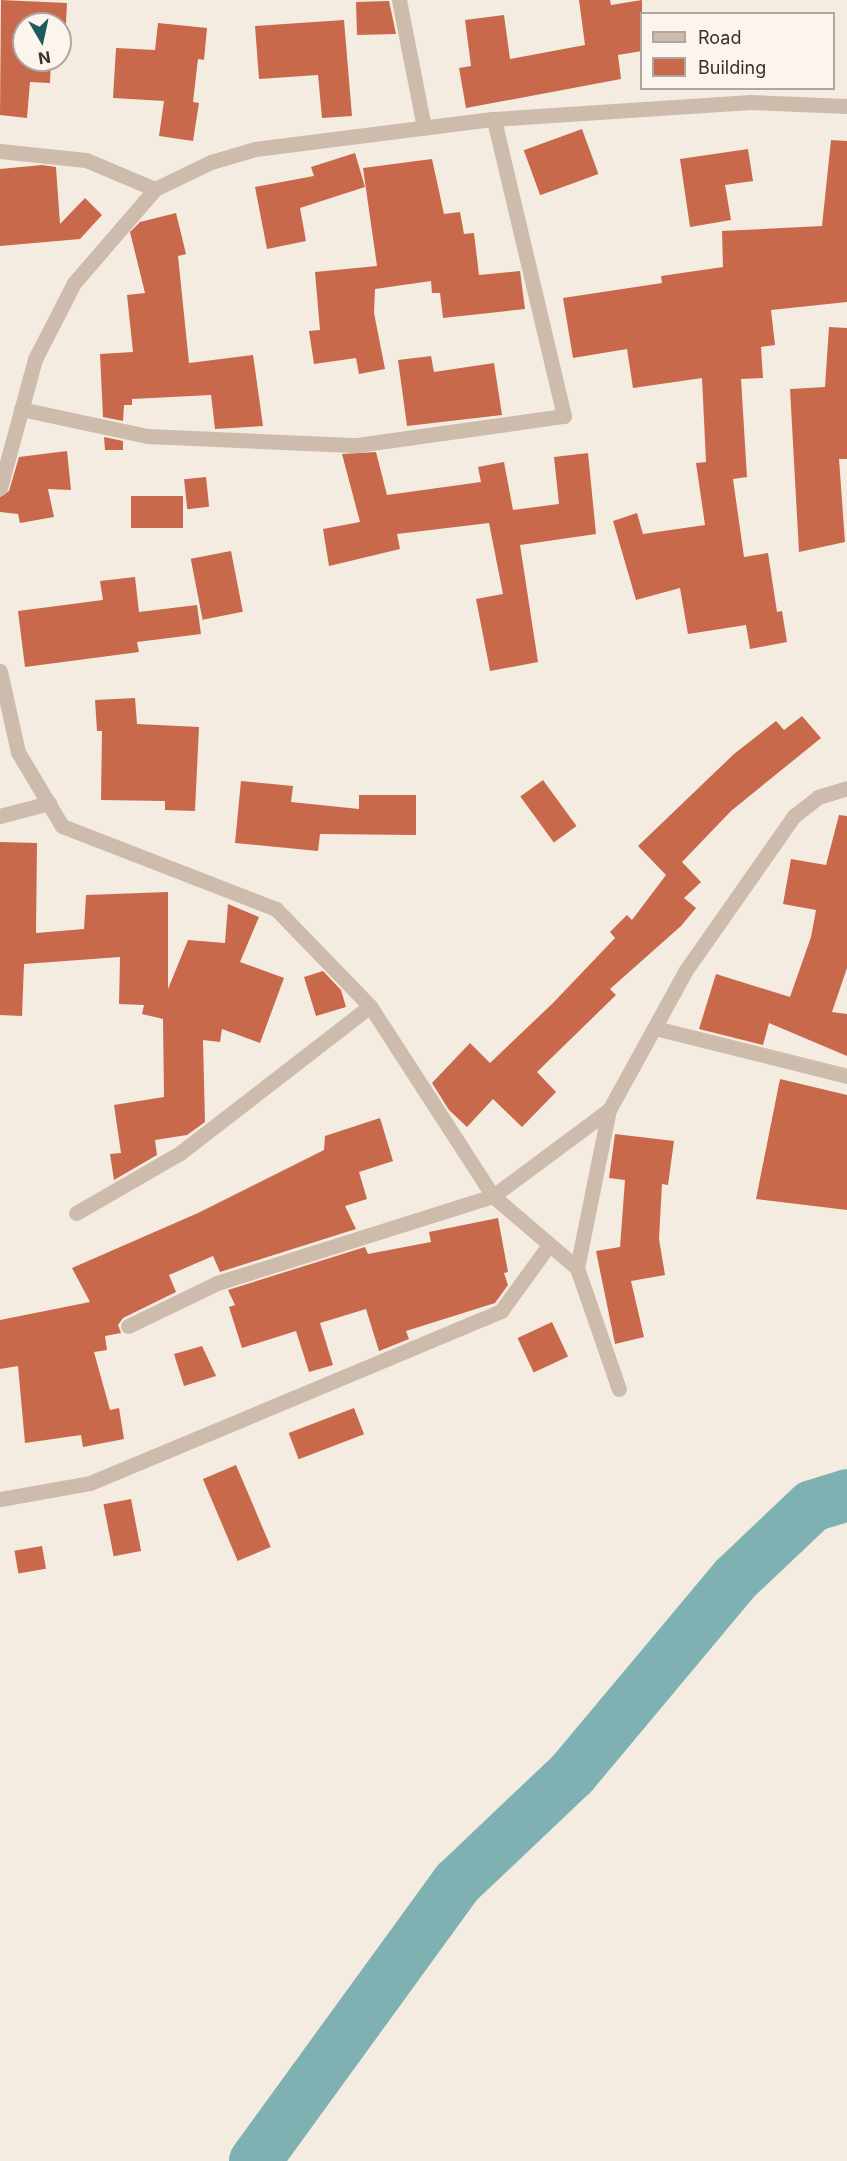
<!DOCTYPE html>
<style>
body{margin:0}
#map{position:relative;width:847px;height:2161px;overflow:hidden;background:#f4ebe1;font-family:Inter,sans-serif}
div>[style]{position:absolute}
.river>*{height:52px;margin:-26px;padding:0 26px;transform-origin:26px;border-radius:26px;background:#7fb0b2}
.building>*{inset:0;background:#c8694b;transform-origin:0 0}
.minor>*{height:15px;margin:-7.5px;padding:0 7.5px;transform-origin:7.5px;border-radius:7.5px;background:#cdbbac}
span{translate:-50% -50%;white-space:nowrap;text-align:center;line-height:1.15;-webkit-text-stroke:6px #fbf5ee;paint-order:stroke}
.legend{position:absolute;left:640px;top:12px;width:195px;height:78px;box-sizing:border-box;background:#fbf5ee;border:2px solid #aea6a0;margin:0;padding:8px 10px;list-style:none;font-size:18px;color:#3b302b}
.legend li{display:flex;align-items:center;gap:12px;height:30px}
.legend b{width:30px;border:2px solid #aea6a0}
.north{position:absolute;left:12px;top:12px;width:60px;height:60px;box-sizing:border-box;background:#fbf5ee;border:2px solid #aea6a0;border-radius:50%;rotate:171deg;font-size:16px;font-weight:700;line-height:24px;text-align:center;color:#3b302b}
.north::after{content:'';display:block;margin:auto;width:21px;height:27px;background:#1f5a5e;clip-path:polygon(50% 0,100% 100%,50% 72%,0 100%)}
</style>
<div id="map">
<div class="river">
<div style="left:255px;top:2161px;width:344px;rotate:-54deg"></div>
<div style="left:457px;top:1883px;width:158px;rotate:-43.5deg"></div>
<div style="left:572px;top:1774px;width:254px;rotate:-50.1deg"></div>
<div style="left:735px;top:1579px;width:106px;rotate:-43.5deg"></div>
<div style="left:812px;top:1506px;width:37px;rotate:-17deg"></div>
</div>
<div class="building">
<div style="clip-path:polygon(1px 0,67px 3px,65px 43px,60px 42px,60px 24px,24px 24px,24px 60px,51px 60px,50px 83px,30px 82px,27px 118px,0 115px)"></div>
<div style="clip-path:polygon(579px 0,610px 0,611px 5px,642px 0,642px 51px,618px 55px,621px 79px,466px 108px,459px 68px,471px 66px,465px 20px,504px 15px,510px 59px,585px 45px)"></div>
<div style="clip-path:polygon(389px 1px,396px 34px,357px 35px,356px 2px)"></div>
<div style="clip-path:polygon(344px 20px,352px 116px,322px 118px,318px 75px,259px 79px,255px 26px)"></div>
<div style="clip-path:polygon(158px 23px,207px 28px,204px 60px,198px 59px,193px 102px,199px 103px,193px 141px,159px 136px,164px 101px,113px 98px,116px 48px,155px 50px)"></div>
<div style="left:582px;top:129px;width:48px;height:62px;rotate:70deg"></div>
<div style="clip-path:polygon(831px 140px,847px 141px,847px 302px,771px 310px,775px 345px,761px 347px,763px 378px,741px 379px,747px 477px,733px 479px,744px 557px,768px 553px,777px 612px,782px 611px,787px 642px,750px 649px,746px 625px,688px 634px,680px 588px,636px 600px,613px 521px,637px 513px,643px 534px,705px 525px,696px 463px,706px 462px,702px 378px,633px 388px,627px 349px,573px 358px,563px 298px,662px 283px,661px 276px,723px 267px,722px 231px,822px 226px)"></div>
<div style="clip-path:polygon(748px 149px,753px 181px,725px 185px,731px 220px,690px 227px,680px 159px)"></div>
<div style="clip-path:polygon(355px 153px,365px 187px,300px 208px,306px 241px,267px 249px,255px 187px,314px 176px,311px 167px)"></div>
<div style="clip-path:polygon(432px 159px,444px 214px,460px 212px,464px 234px,474px 233px,479px 275px,520px 271px,525px 309px,443px 318px,440px 293px,432px 293px,431px 281px,375px 289px,374px 313px,385px 369px,359px 374px,356px 358px,314px 364px,309px 331px,320px 330px,315px 272px,377px 266px,363px 168px)"></div>
<div style="clip-path:polygon(42px 165px,56px 167px,60px 224px,85px 198px,102px 215px,80px 239px,0 246px,0 169px)"></div>
<div style="clip-path:polygon(176px 213px,186px 254px,178px 256px,189px 363px,253px 355px,263px 426px,215px 429px,211px 395px,132px 399px,132px 405px,124px 405px,123px 421px,103px 417px,100px 354px,133px 352px,127px 295px,145px 293px,130px 232px,140px 222px)"></div>
<div style="clip-path:polygon(829px 327px,847px 328px,847px 459px,839px 459px,845px 542px,799px 552px,790px 389px,825px 387px)"></div>
<div style="clip-path:polygon(431px 356px,434px 372px,494px 363px,502px 415px,407px 426px,398px 360px)"></div>
<div style="clip-path:polygon(104px 437px,123px 441px,123px 450px,105px 450px)"></div>
<div style="clip-path:polygon(67px 451px,71px 490px,48px 489px,54px 517px,20px 523px,18px 514px,0 512px,0 497px,9px 491px,19px 457px)"></div>
<div style="clip-path:polygon(376px 452px,387px 495px,481px 482px,478px 467px,504px 462px,513px 510px,559px 504px,554px 457px,588px 453px,596px 534px,520px 545px,538px 662px,490px 671px,476px 599px,503px 594px,489px 523px,397px 534px,400px 549px,329px 566px,323px 529px,360px 522px,342px 454px)"></div>
<div style="left:206px;top:477px;width:30px;height:22px;rotate:84deg"></div>
<div style="left:183px;top:496px;width:32px;height:52px;rotate:90deg"></div>
<div style="left:231px;top:551px;width:62px;height:41px;rotate:79deg"></div>
<div style="clip-path:polygon(135px 577px,139px 612px,197px 605px,201px 634px,137px 642px,139px 652px,25px 667px,18px 611px,103px 600px,100px 581px)"></div>
<div style="clip-path:polygon(135px 698px,137px 724px,199px 727px,195px 811px,165px 810px,165px 801px,101px 800px,102px 731px,97px 731px,95px 700px)"></div>
<div style="clip-path:polygon(802px 716px,821px 738px,731px 811px,682px 862px,701px 882px,684px 898px,696px 908px,681px 926px,610px 989px,616px 995px,537px 1072px,556px 1092px,522px 1127px,493px 1099px,467px 1127px,449px 1110px,432px 1083px,470px 1043px,490px 1063px,553px 1003px,615px 938px,610px 932px,627px 915px,632px 920px,666px 875px,638px 846px,734px 754px,776px 721px,784px 730px)"></div>
<div style="left:543px;top:780px;width:57px;height:28px;rotate:54deg"></div>
<div style="clip-path:polygon(241px 781px,293px 786px,291px 802px,359px 809px,359px 795px,416px 795px,416px 835px,320px 834px,318px 851px,235px 843px)"></div>
<div style="clip-path:polygon(839px 815px,847px 816px,847px 968px,832px 1012px,847px 1014px,847px 1056px,769px 1023px,763px 1045px,699px 1029px,716px 974px,790px 997px,811px 937px,816px 910px,783px 904px,791px 859px,826px 865px)"></div>
<div style="clip-path:polygon(0 842px,37px 843px,36px 933px,84px 929px,86px 895px,168px 892px,168px 989px,188px 940px,225px 943px,228px 904px,259px 917px,240px 962px,284px 978px,260px 1043px,222px 1029px,220px 1042px,203px 1040px,205px 1122px,187px 1135px,155px 1140px,157px 1155px,114px 1180px,110px 1154px,121px 1153px,114px 1105px,164px 1097px,163px 1019px,142px 1014px,144px 1005px,119px 1004px,120px 957px,24px 964px,22px 1016px,0 1015px)"></div>
<div style="clip-path:polygon(323px 971px,341px 990px,346px 1007px,316px 1016px,304px 977px)"></div>
<div style="clip-path:polygon(780px 1079px,847px 1095px,847px 1210px,756px 1199px)"></div>
<div style="clip-path:polygon(380px 1118px,393px 1161px,359px 1172px,367px 1199px,345px 1206px,356px 1229px,220px 1272px,213px 1256px,169px 1275px,176px 1292px,123px 1318px,118px 1325px,121px 1333px,105px 1336px,107px 1350px,94px 1352px,110px 1410px,119px 1408px,124px 1439px,83px 1447px,81px 1435px,25px 1443px,18px 1366px,0 1369px,0 1320px,90px 1302px,72px 1268px,198px 1213px,324px 1150px,325px 1136px)"></div>
<div style="clip-path:polygon(615px 1134px,674px 1141px,668px 1185px,662px 1184px,659px 1239px,665px 1275px,631px 1281px,644px 1337px,615px 1344px,596px 1251px,620px 1247px,625px 1180px,609px 1178px)"></div>
<div style="clip-path:polygon(498px 1218px,508px 1272px,504px 1273px,508px 1285px,495px 1303px,406px 1331px,409px 1339px,379px 1351px,366px 1309px,320px 1323px,333px 1365px,309px 1372px,296px 1331px,242px 1348px,229px 1307px,235px 1305px,228px 1290px,365px 1247px,368px 1254px,431px 1242px,429px 1232px)"></div>
<div style="left:552px;top:1322px;width:38px;height:38px;rotate:65deg"></div>
<div style="clip-path:polygon(202px 1346px,216px 1376px,184px 1386px,174px 1354px)"></div>
<div style="left:354px;top:1408px;width:28px;height:70px;rotate:69deg"></div>
<div style="left:236px;top:1465px;width:89px;height:36px;rotate:67deg"></div>
<div style="left:131px;top:1499px;width:53px;height:28px;rotate:79deg"></div>
<div style="left:42px;top:1546px;width:23px;height:28px;rotate:80deg"></div>
</div>
<div class="minor">
<div style="left:399px;top:0;width:130px;rotate:78.9deg"></div>
<div style="left:0;top:151px;width:86px;rotate:6deg"></div>
<div style="left:86px;top:160px;width:75px;rotate:22.8deg"></div>
<div style="left:21px;top:409px;width:129px;rotate:12.1deg"></div>
<div style="left:147px;top:436px;width:210px;rotate:2.5deg"></div>
<div style="left:357px;top:445px;width:209px;rotate:-8deg"></div>
<div style="left:564px;top:416px;width:305px;rotate:-103.3deg"></div>
<div style="left:0;top:488px;width:134px;rotate:-74.8deg"></div>
<div style="left:35px;top:359px;width:85px;rotate:-62.8deg"></div>
<div style="left:74px;top:283px;width:124px;rotate:-49.2deg"></div>
<div style="left:155px;top:189px;width:62px;rotate:-25.7deg"></div>
<div style="left:211px;top:162px;width:46px;rotate:-16.5deg"></div>
<div style="left:255px;top:149px;width:241px;rotate:-7.2deg"></div>
<div style="left:494px;top:119px;width:257px;rotate:-3.8deg"></div>
<div style="left:750px;top:102px;width:97px;rotate:2.4deg"></div>
<div style="left:0;top:671px;width:83px;rotate:77.5deg"></div>
<div style="left:18px;top:752px;width:86px;rotate:59.3deg"></div>
<div style="left:62px;top:826px;width:230px;rotate:21.2deg"></div>
<div style="left:276px;top:909px;width:135px;rotate:45.9deg"></div>
<div style="left:370px;top:1006px;width:226px;rotate:57.1deg"></div>
<div style="left:493px;top:1196px;width:111px;rotate:40.6deg"></div>
<div style="left:577px;top:1268px;width:128px;rotate:70.9deg"></div>
<div style="left:0;top:816px;width:51px;rotate:-14.9deg"></div>
<div style="left:655px;top:1028px;width:198px;rotate:14deg"></div>
<div style="left:76px;top:1213px;width:120px;rotate:-30deg"></div>
<div style="left:180px;top:1153px;width:240px;rotate:-37.7deg"></div>
<div style="left:577px;top:1268px;width:161px;rotate:-78.6deg"></div>
<div style="left:609px;top:1110px;width:160px;rotate:-61.2deg"></div>
<div style="left:686px;top:970px;width:188px;rotate:-55deg"></div>
<div style="left:794px;top:816px;width:31px;rotate:-38deg"></div>
<div style="left:818px;top:797px;width:30px;rotate:-17deg"></div>
<div style="left:128px;top:1326px;width:99px;rotate:-25.8deg"></div>
<div style="left:217px;top:1283px;width:289px;rotate:-17.5deg"></div>
<div style="left:493px;top:1196px;width:144px;rotate:-36.6deg"></div>
<div style="left:0;top:1499px;width:91px;rotate:-10.1deg"></div>
<div style="left:90px;top:1483px;width:446px;rotate:-22.7deg"></div>
<div style="left:501px;top:1311px;width:82px;rotate:-54deg"></div>
</div>
<ul class="legend">
<li><b style="height:8px;background:#cdbbac"></b>Road</li>
<li><b style="height:16px;background:#c8694b"></b>Building</li>
</ul>
<div class="north">N</div>
</div>
